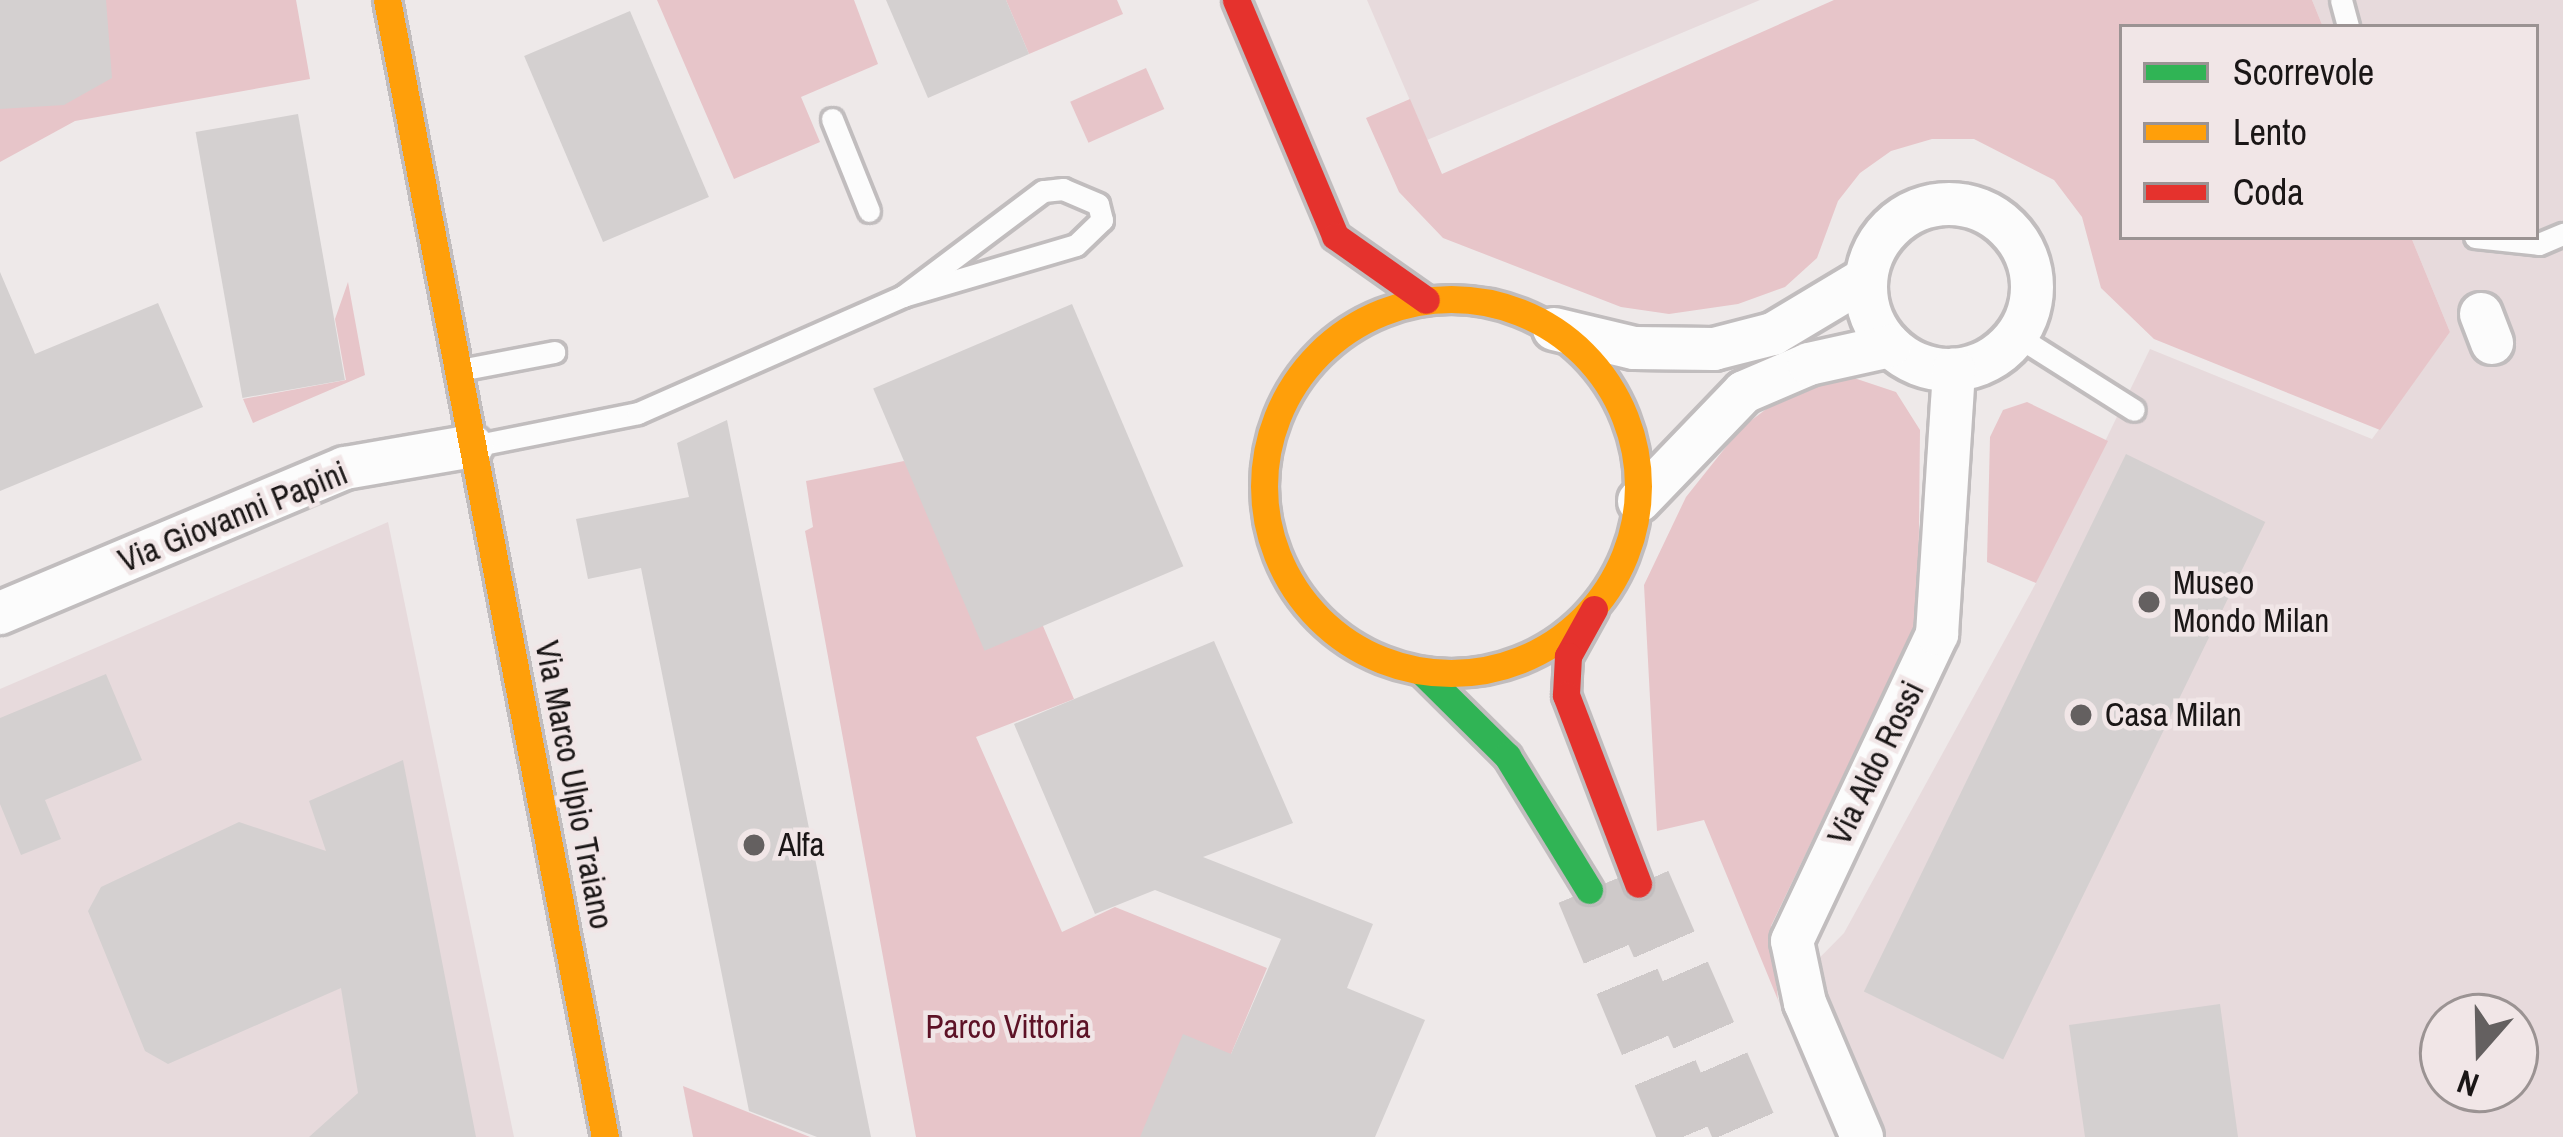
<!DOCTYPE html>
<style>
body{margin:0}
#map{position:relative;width:2563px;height:1137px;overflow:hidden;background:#eee9e9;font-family:"Archivo Narrow",sans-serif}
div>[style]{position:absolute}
.built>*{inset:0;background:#e7dadc}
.green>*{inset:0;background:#e7c5c9;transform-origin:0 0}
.building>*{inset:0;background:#d4d0d0;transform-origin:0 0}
.highway-tunnel>*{height:66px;margin-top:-33px;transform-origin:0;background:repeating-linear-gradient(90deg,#cec9c9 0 66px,transparent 0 99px)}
.roads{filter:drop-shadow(3px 0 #c1bdbe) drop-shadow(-3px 0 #c1bdbe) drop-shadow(0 3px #c1bdbe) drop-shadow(0 -3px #c1bdbe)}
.lane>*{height:21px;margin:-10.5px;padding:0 10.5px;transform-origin:10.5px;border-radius:10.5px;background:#fcfcfc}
.street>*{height:42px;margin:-21px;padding:0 21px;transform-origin:21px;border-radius:21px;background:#fcfcfc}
.street>.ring{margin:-21px;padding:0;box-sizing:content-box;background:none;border:42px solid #fcfcfc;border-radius:50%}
.fast>*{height:27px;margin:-13.5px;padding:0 13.5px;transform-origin:13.5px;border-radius:13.5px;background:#30b455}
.slow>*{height:27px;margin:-13.5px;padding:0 13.5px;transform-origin:13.5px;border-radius:13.5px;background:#ff9f0a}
.slow>.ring{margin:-13.5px;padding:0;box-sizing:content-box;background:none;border:27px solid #ff9f0a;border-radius:50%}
.jam>*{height:27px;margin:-13.5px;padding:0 13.5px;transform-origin:13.5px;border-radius:13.5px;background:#e5322d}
.dots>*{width:33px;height:33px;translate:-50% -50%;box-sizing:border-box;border:6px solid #f1e6e7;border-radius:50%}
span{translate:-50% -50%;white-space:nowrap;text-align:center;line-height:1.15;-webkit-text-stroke:9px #f1e6e7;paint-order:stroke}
.street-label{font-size:33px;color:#1a1616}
.poi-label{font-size:33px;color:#1a1616}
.left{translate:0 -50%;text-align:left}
.park-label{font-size:33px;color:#5d1226}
.legend{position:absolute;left:2119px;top:24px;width:420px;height:216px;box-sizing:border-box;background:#f1e6e7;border:3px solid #9b9393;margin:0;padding:15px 21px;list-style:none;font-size:36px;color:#1a1616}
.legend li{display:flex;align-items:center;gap:24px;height:60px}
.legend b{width:60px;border:3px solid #9b9393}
.north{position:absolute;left:2419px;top:993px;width:120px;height:120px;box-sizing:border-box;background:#f1e6e7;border:3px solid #9b9393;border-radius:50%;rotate:200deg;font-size:33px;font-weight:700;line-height:48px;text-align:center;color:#1a1616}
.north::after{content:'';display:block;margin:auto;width:42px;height:54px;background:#646060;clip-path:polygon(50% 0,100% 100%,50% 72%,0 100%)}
</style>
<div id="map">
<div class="built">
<div style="clip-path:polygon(1367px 0,1760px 0,1427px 140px)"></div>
<div style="clip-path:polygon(evenodd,2312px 0,2563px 0,2563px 1137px,1836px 1137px,1778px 1000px,1844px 933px,2036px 583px,2150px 349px,2372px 439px,2450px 332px,2411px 237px,2536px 237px,2536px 27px,2323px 27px,2312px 0,2443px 1017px,2515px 1017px,2515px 1089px,2443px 1089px,2443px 1017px)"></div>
<div style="clip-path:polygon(388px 522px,514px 1137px,0 1137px,0 689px)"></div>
</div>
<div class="green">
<div style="clip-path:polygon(0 0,296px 0,310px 79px,75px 121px,0 162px)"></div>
<div style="clip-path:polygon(657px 0,854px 0,878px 64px,801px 97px,820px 142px,734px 179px)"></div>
<div style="clip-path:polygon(1006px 0,1117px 0,1123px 14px,1029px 54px)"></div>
<div style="clip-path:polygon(1834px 0,2312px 0,2323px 27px,2122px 27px,2122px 237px,2411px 237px,2450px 332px,2380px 430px,2154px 339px,2101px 288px,2082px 217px,2054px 180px,1974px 139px,1932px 139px,1891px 151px,1860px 173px,1838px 201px,1817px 258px,1785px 287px,1738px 304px,1669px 314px,1621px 307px,1443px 238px,1399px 192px,1366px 118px,1410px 99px,1442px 174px)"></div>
<div style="left:1146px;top:68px;width:45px;height:83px;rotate:66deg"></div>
<div style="clip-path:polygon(348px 282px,365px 375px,253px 423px,243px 399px,346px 380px,335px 319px)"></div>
<div style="clip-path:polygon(1851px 377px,1896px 392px,1920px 430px,1918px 620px,1771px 926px,1778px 1000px,1704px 820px,1657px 831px,1644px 585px,1686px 497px,1741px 428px,1785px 395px)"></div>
<div style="clip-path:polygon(2027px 402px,2108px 441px,2036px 583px,1987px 562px,1990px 437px,2003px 410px)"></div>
<div style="clip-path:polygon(904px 461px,1043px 626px,1074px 699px,976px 737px,1062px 932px,1115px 907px,1267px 968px,1231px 1054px,1170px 1137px,916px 1137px,805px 531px,813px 527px,806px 481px)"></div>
<div style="clip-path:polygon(683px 1086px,810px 1137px,693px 1137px)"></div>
</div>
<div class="building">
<div style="clip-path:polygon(0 0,106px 0,112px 78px,64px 105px,0 109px)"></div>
<div style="clip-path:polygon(886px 0,1006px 0,1029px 54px,928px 98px)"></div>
<div style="left:630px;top:11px;width:202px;height:115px;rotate:67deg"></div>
<div style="left:298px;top:114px;width:270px;height:104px;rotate:80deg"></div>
<div style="clip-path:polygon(0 272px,35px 354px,158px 303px,203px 407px,0 491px)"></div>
<div style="left:1072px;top:304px;width:285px;height:216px;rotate:67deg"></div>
<div style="clip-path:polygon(727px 420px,871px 1137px,817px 1137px,749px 1111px,641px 568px,588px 579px,576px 519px,689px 497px,677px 443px)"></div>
<div style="left:2126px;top:454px;width:155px;height:598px;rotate:26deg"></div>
<div style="clip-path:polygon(1214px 641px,1293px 823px,1203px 857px,1373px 924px,1347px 988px,1425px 1020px,1375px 1137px,1140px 1137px,1183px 1034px,1231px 1054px,1281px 939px,1155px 890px,1095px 914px,1014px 724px)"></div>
<div style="clip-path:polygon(106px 674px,142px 760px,45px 800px,61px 839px,21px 855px,0 804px,0 718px)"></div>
<div style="clip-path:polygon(403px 760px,476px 1137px,309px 1137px,358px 1093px,341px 988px,168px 1064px,145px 1051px,88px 911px,101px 887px,239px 822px,326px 851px,309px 801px)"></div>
<div style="clip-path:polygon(2220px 1004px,2238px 1137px,2085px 1137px,2069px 1025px)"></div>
</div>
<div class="highway-tunnel">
<div style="left:1638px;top:884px;width:276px;rotate:66.5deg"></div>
<div style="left:1589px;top:890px;width:268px;rotate:67.4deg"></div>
</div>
<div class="roads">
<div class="lane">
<div style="left:2341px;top:0;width:28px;rotate:75deg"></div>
<div style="left:832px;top:119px;width:99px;rotate:68.1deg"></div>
<div style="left:2475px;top:237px;width:64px;rotate:6.2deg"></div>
<div style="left:2539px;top:244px;width:26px;rotate:-23deg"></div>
<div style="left:2017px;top:336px;width:138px;rotate:32.3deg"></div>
<div style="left:460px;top:370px;width:96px;rotate:-10.8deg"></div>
<div style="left:473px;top:446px;width:168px;rotate:-11.3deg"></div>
<div style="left:638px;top:413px;width:290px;rotate:-23.8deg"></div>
<div style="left:903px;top:296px;width:180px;rotate:-16.4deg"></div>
<div style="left:1076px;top:245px;width:36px;rotate:-44deg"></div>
<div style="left:1102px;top:220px;width:16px;rotate:-104deg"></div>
<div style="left:1098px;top:204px;width:38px;rotate:-157deg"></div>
<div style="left:1063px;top:189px;width:20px;rotate:174deg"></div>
<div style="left:1043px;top:191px;width:175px;rotate:143.1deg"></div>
</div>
<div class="street">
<div class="ring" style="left:1866px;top:204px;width:124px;height:124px"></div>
<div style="left:2481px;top:314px;width:31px;rotate:69deg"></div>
<div style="left:1554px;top:329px;width:82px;rotate:13.4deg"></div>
<div style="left:1634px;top:348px;width:80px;rotate:0.7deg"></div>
<div style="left:1714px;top:349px;width:61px;rotate:-14.3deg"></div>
<div style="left:1773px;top:334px;width:107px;rotate:-30.9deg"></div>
<div style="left:1639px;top:501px;width:151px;rotate:-46.1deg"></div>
<div style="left:1744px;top:392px;width:71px;rotate:-23.3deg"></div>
<div style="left:1809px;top:364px;width:83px;rotate:-12.5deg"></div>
<div style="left:0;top:613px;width:374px;rotate:-22.8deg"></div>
<div style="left:345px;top:468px;width:129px;rotate:-9.8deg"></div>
<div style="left:1862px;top:1137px;width:146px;rotate:-113deg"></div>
<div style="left:1805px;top:1003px;width:63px;rotate:-101.8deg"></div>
<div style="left:1792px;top:941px;width:340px;rotate:-64.7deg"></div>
<div style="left:1937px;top:634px;width:265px;rotate:-86.3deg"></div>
</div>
<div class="fast">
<div style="left:1422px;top:672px;width:120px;rotate:44.7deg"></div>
<div style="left:1507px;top:756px;width:157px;rotate:58.5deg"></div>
</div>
<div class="slow">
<div style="left:387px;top:0;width:1158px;rotate:79.15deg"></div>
<div class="ring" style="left:1264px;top:299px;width:347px;height:347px"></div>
</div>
<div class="jam">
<div style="left:1236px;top:0;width:256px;rotate:67.2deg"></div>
<div style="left:1335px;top:236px;width:111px;rotate:35.1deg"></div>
<div style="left:1594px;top:609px;width:54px;rotate:119deg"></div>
<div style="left:1568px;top:656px;width:39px;rotate:93deg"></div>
<div style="left:1566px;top:695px;width:202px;rotate:69.1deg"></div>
</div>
</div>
<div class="dots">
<div style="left:2149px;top:602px;background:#646060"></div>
<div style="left:2081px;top:715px;background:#646060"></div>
<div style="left:754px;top:845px;background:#646060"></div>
</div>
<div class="street-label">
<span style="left:233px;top:517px;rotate:-22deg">Via Giovanni Papini</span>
<span style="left:1876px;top:763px;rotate:-64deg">Via Aldo Rossi</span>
<span style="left:574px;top:785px;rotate:79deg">Via Marco Ulpio Traiano</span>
</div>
<div class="poi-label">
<span class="left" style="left:2173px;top:602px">Museo<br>Mondo Milan</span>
<span class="left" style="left:2105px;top:715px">Casa Milan</span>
<span class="left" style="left:778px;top:845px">Alfa</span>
</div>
<div class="park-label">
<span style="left:1008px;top:1027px">Parco Vittoria</span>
</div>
<ul class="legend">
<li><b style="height:15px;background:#30b455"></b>Scorrevole</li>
<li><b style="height:15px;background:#ff9f0a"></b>Lento</li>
<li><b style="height:15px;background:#e5322d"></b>Coda</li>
</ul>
<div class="north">N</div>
</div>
